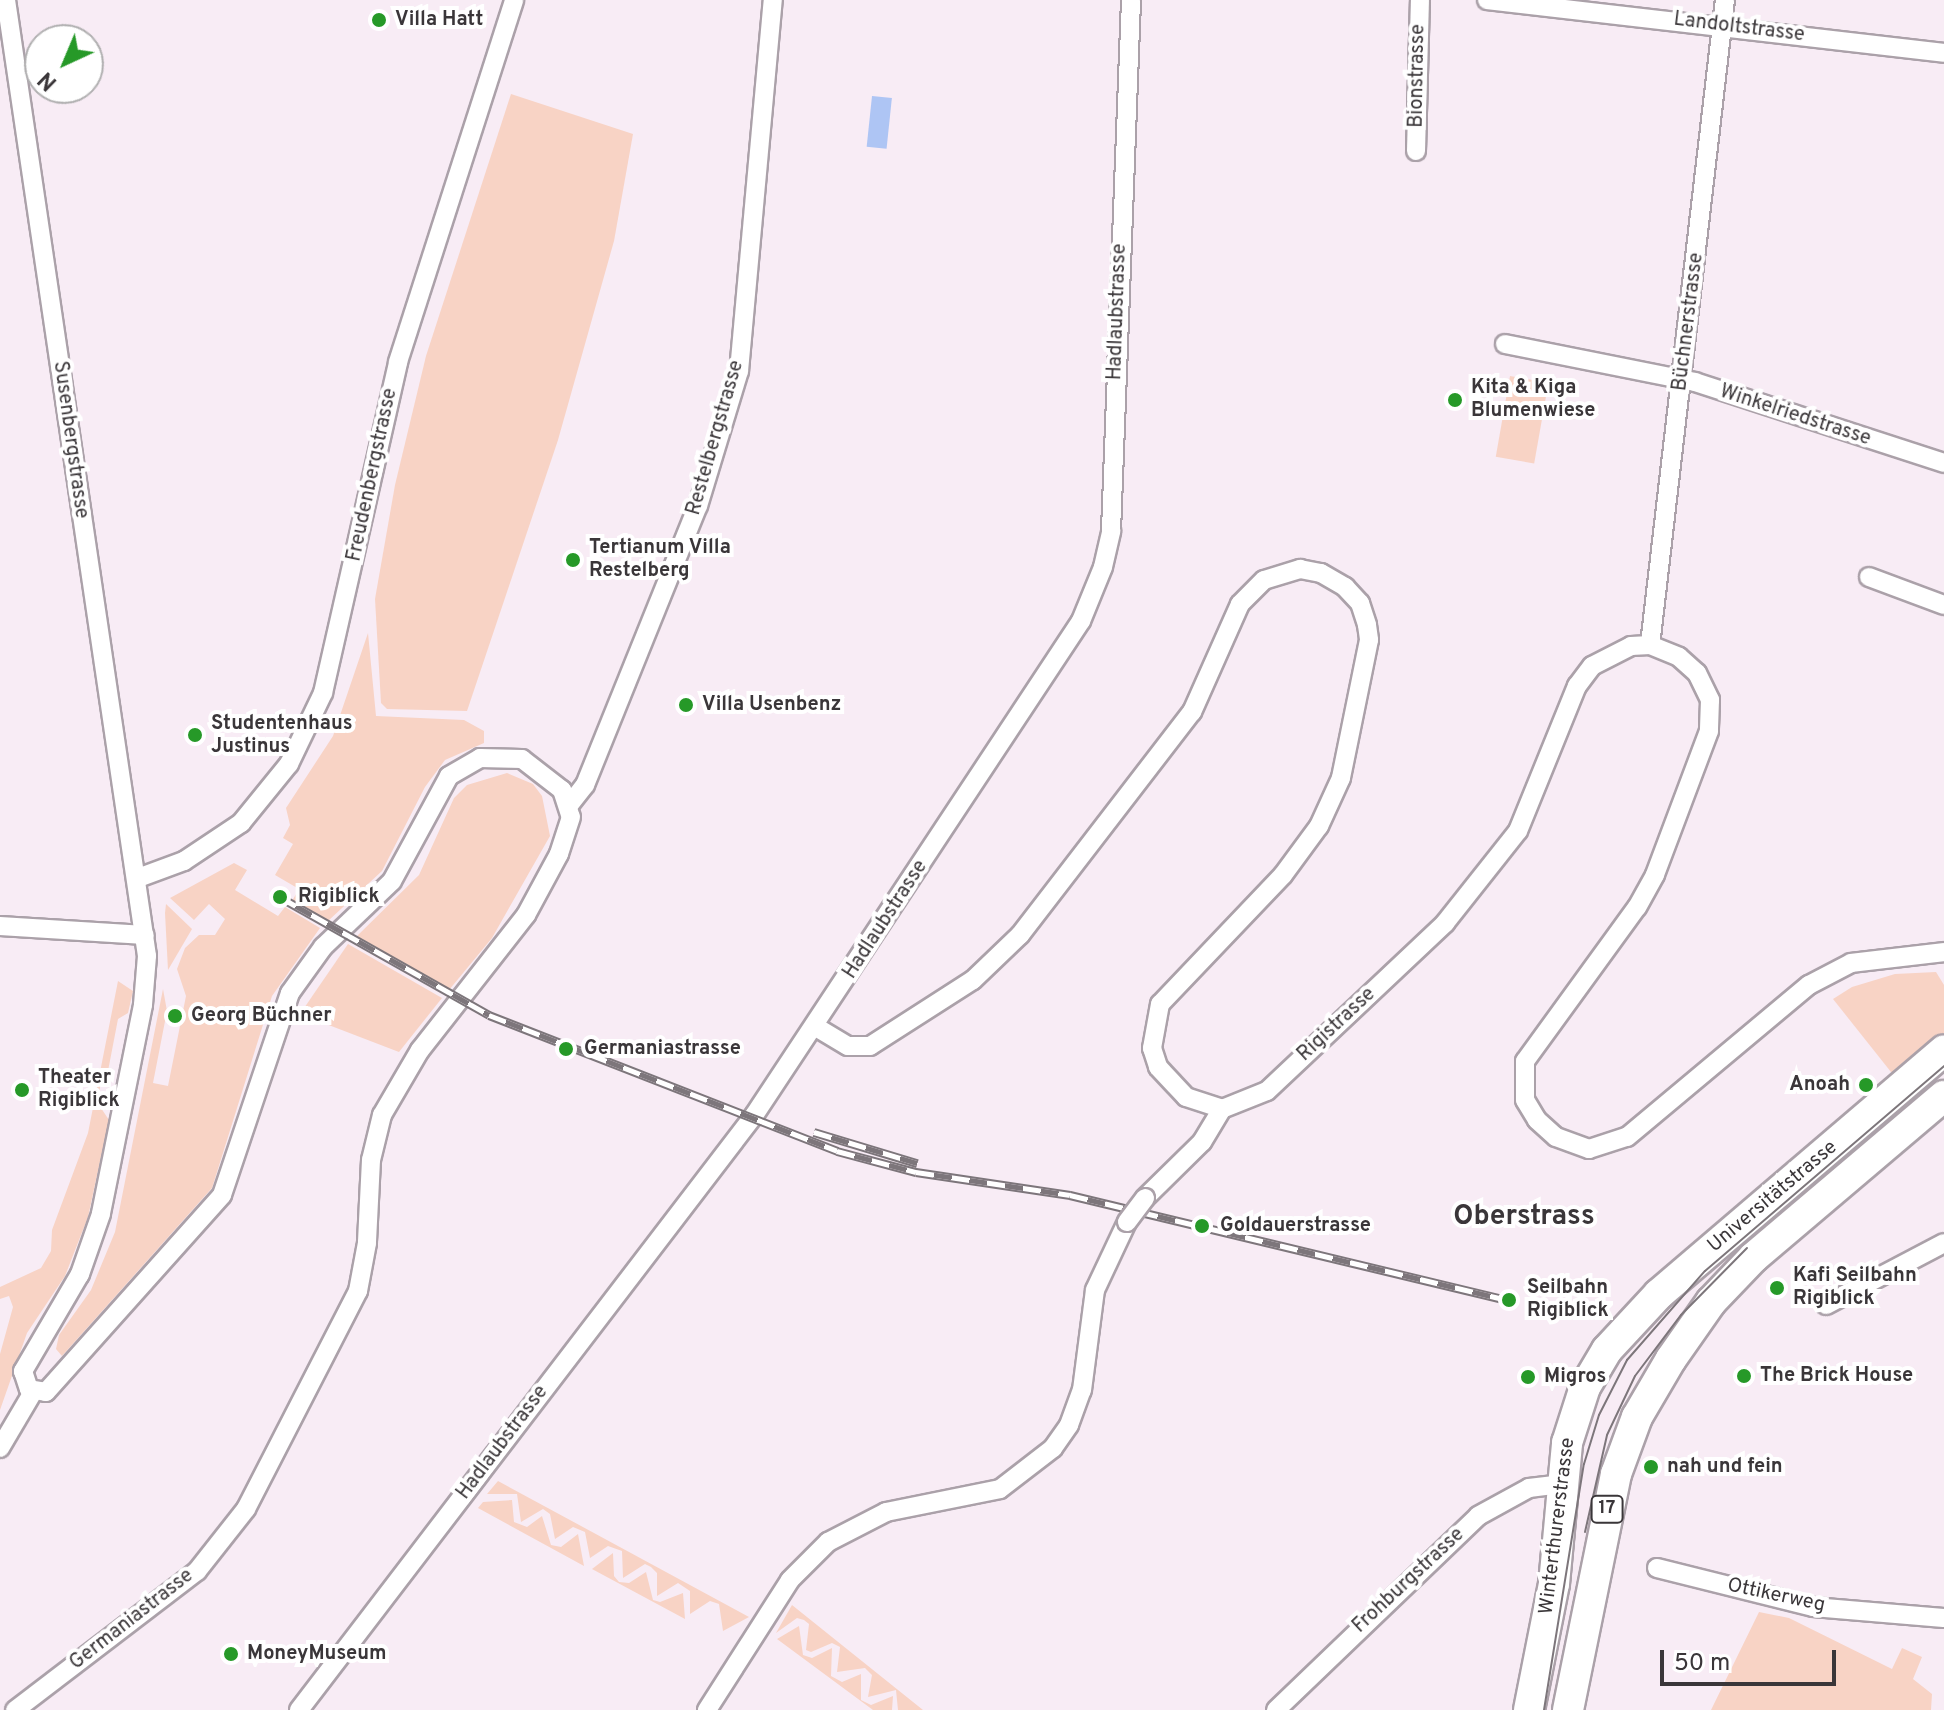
<!DOCTYPE html>
<meta charset="utf-8">
<style>
body{margin:0}
#map{position:relative;width:1944px;height:1710px;overflow:hidden;background:#f8ecf5;font-family:Overpass,sans-serif}
div>[style]{position:absolute}
.green>*{inset:0;background:#f8d3c5;transform-origin:0 0}
.water>*{inset:0;background:#aec5f4;transform-origin:0 0}
.roads{filter:drop-shadow(2px 0 #aba1a9) drop-shadow(-2px 0 #aba1a9) drop-shadow(0 2px #aba1a9) drop-shadow(0 -2px #aba1a9)}
.street>*{height:18px;margin:-9px;padding:0 9px;transform-origin:9px;border-radius:9px;background:#fff}
.primary>*{height:30px;margin:-15px;padding:0 15px;transform-origin:15px;border-radius:15px;background:#fff}
.tram>*{height:2px;margin:-1px;padding:0 1px;transform-origin:1px;border-radius:1px;background:#7d767b}
.rail>*{height:9px;margin-top:-4.5px;transform-origin:0;background:repeating-linear-gradient(90deg,#fff 0 18px,#7d767b 0 36px);box-sizing:border-box;border-block:2px solid #7d767b}
.bridges{filter:drop-shadow(2px 0 #aba1a9) drop-shadow(-2px 0 #aba1a9) drop-shadow(0 2px #aba1a9) drop-shadow(0 -2px #aba1a9)}
.street-bridge>*{height:18px;margin:-9px;padding:0 9px;transform-origin:9px;border-radius:9px;background:#fff}
.dots>*{width:22px;height:22px;translate:-50% -50%;box-sizing:border-box;border:4px solid #fff;border-radius:50%}
span{translate:-50% -50%;white-space:nowrap;text-align:center;line-height:1.15;-webkit-text-stroke:8px #fff;paint-order:stroke}
.shield-label span{padding:2px 6px;background:#fff;border:2px solid;border-radius:6px;-webkit-text-stroke-width:0}
.shield-label{font-size:18px;color:#3a3639;font-weight:700}
.poi-label{font-size:20px;color:#3a3639;font-weight:700}
.left{translate:0 -50%;text-align:left}
.right{translate:-100% -50%;text-align:right}
.street-label{font-size:20px;color:#3a3639}
.district-label{font-size:28px;color:#3a3639;font-weight:700}
.north{position:absolute;left:24px;top:24px;width:80px;height:80px;box-sizing:border-box;background:#fff;border:2px solid #b0afb0;border-radius:50%;rotate:224deg;font-size:22px;font-weight:700;line-height:32px;text-align:center;color:#3a3639}
.north::after{content:'';display:block;margin:auto;width:28px;height:36px;background:#269928;clip-path:polygon(50% 0,100% 100%,50% 72%,0 100%)}
.scale{position:absolute;left:1660px;top:1650px;width:176px;height:36px;box-sizing:border-box;border:4px solid #3a3639;border-top:0;padding-left:10px;font-size:24px;line-height:28px;white-space:nowrap;color:#3a3639;-webkit-text-stroke:6px #fff;paint-order:stroke}
</style>
<div id="map">
<div class="green">
<div style="clip-path:polygon(511px 94px,633px 134px,614px 241px,558px 440px,467px 711px,387px 709px,381px 703px,375px 599px,395px 485px,426px 356px)"></div>
<div style="left:1510px;top:376px;width:39px;height:82px;rotate:10deg"></div>
<div style="clip-path:polygon(368px 633px,376px 716px,464px 720px,484px 731px,484px 743px,445px 760px,425px 787px,382px 871px,328px 921px,292px 901px,299px 889px,275px 875px,293px 844px,283px 838px,290px 825px,286px 808px,333px 736px)"></div>
<div style="clip-path:polygon(507px 773px,533px 784px,542px 796px,550px 836px,492px 938px,449px 990px,356px 937px,419px 875px,454px 798px,467px 785px)"></div>
<div style="clip-path:polygon(234px 863px,247px 870px,235px 890px,278px 916px,285px 907px,320px 928px,272px 996px,212px 1188px,62px 1356px,56px 1349px,59px 1335px,91px 1290px,115px 1232px,163px 989px,167px 1011px,153px 1083px,168px 1086px,186px 996px,177px 969px,185px 948px,199px 935px,215px 935px,225px 919px,209px 904px,194px 920px,170px 898px)"></div>
<div style="clip-path:polygon(166px 904px,192px 929px,168px 970px,165px 913px)"></div>
<div style="clip-path:polygon(348px 944px,442px 998px,399px 1052px,300px 1014px)"></div>
<div style="clip-path:polygon(1936px 972px,1944px 985px,1944px 1034px,1900px 1072px,1891px 1072px,1833px 999px,1852px 987px,1895px 974px)"></div>
<div style="clip-path:polygon(118px 981px,133px 991px,128px 1013px,118px 1019px,108px 1071px,103px 1073px,97px 1102px,109px 1120px,88px 1217px,65px 1276px,27px 1333px,0 1410px,0 1354px,13px 1307px,9px 1296px,0 1299px,0 1287px,41px 1268px,51px 1251px,52px 1230px,88px 1133px)"></div>
<div style="clip-path:polygon(498px 1481px,749px 1617px,723px 1631px,719px 1604px,710px 1601px,690px 1614px,690px 1591px,678px 1583px,657px 1596px,657px 1573px,651px 1567px,645px 1564px,623px 1578px,622px 1551px,608px 1546px,590px 1558px,585px 1532px,573px 1527px,555px 1539px,550px 1514px,543px 1509px,521px 1522px,517px 1494px,487px 1494px)"></div>
<div style="clip-path:polygon(512px 1500px,514px 1522px,527px 1527px,542px 1516px,551px 1545px,561px 1547px,578px 1534px,584px 1566px,478px 1508px,483px 1502px)"></div>
<div style="clip-path:polygon(613px 1553px,614px 1576px,619px 1582px,629px 1583px,646px 1572px,653px 1600px,660px 1602px,683px 1593px,685px 1619px,592px 1569px)"></div>
<div style="clip-path:polygon(792px 1605px,923px 1710px,898px 1710px,896px 1690px,868px 1697px,872px 1675px,865px 1668px,837px 1672px,840px 1647px,832px 1643px,811px 1652px,806px 1650px,809px 1624px,804px 1620px,797px 1618px,776px 1633px)"></div>
<div style="clip-path:polygon(1759px 1612px,1789px 1618px,1892px 1669px,1902px 1648px,1922px 1657px,1913px 1679px,1932px 1694px,1931px 1710px,1711px 1710px)"></div>
<div style="clip-path:polygon(799px 1626px,803px 1655px,812px 1658px,832px 1648px,831px 1676px,842px 1682px,861px 1674px,861px 1700px,871px 1705px,893px 1696px,892px 1710px,873px 1710px,777px 1639px)"></div>
</div>
<div class="water">
<div style="left:872px;top:96px;width:20px;height:51px;rotate:6deg"></div>
</div>
<div class="roads">
<div class="street">
<div style="left:6px;top:0;width:966px;rotate:81.61deg"></div>
<div style="left:147px;top:956px;width:49px;rotate:94.7deg"></div>
<div style="left:143px;top:1005px;width:213px;rotate:101.4deg"></div>
<div style="left:101px;top:1214px;width:64px;rotate:109.3deg"></div>
<div style="left:80px;top:1274px;width:113px;rotate:120.4deg"></div>
<div style="left:23px;top:1371px;width:19px;rotate:72deg"></div>
<div style="left:29px;top:1389px;width:17px;rotate:10deg"></div>
<div style="left:46px;top:1392px;width:264px;rotate:-48.2deg"></div>
<div style="left:222px;top:1195px;width:213px;rotate:-71.4deg"></div>
<div style="left:290px;top:993px;width:57px;rotate:-54.3deg"></div>
<div style="left:323px;top:947px;width:95px;rotate:-43.7deg"></div>
<div style="left:392px;top:881px;width:119px;rotate:-61.5deg"></div>
<div style="left:449px;top:776px;width:36px;rotate:-30deg"></div>
<div style="left:480px;top:758px;width:42px;rotate:1.4deg"></div>
<div style="left:522px;top:759px;width:51px;rotate:37.8deg"></div>
<div style="left:562px;top:790px;width:28px;rotate:72deg"></div>
<div style="left:571px;top:817px;width:39px;rotate:108deg"></div>
<div style="left:559px;top:854px;width:69px;rotate:118.4deg"></div>
<div style="left:526px;top:915px;width:172px;rotate:128.1deg"></div>
<div style="left:420px;top:1050px;width:75px;rotate:120.3deg"></div>
<div style="left:382px;top:1115px;width:46px;rotate:103.7deg"></div>
<div style="left:371px;top:1160px;width:83px;rotate:92.8deg"></div>
<div style="left:367px;top:1243px;width:49px;rotate:100.6deg"></div>
<div style="left:358px;top:1291px;width:245px;rotate:117.2deg"></div>
<div style="left:246px;top:1509px;width:79px;rotate:128.3deg"></div>
<div style="left:197px;top:1571px;width:229px;rotate:142.6deg"></div>
<div style="left:1487px;top:0;width:460px;rotate:6.6deg"></div>
<div style="left:1416px;top:151px;width:151px;rotate:-88.5deg"></div>
<div style="left:1505px;top:344px;width:194px;rotate:11.3deg"></div>
<div style="left:1695px;top:382px;width:262px;rotate:18deg"></div>
<div style="left:1869px;top:577px;width:80px;rotate:20.5deg"></div>
<div style="left:1650px;top:645px;width:649px;rotate:-83.37deg"></div>
<div style="left:570px;top:804px;width:24px;rotate:-52deg"></div>
<div style="left:585px;top:785px;width:301px;rotate:-68deg"></div>
<div style="left:698px;top:506px;width:141px;rotate:-73.1deg"></div>
<div style="left:739px;top:371px;width:373px;rotate:-84.8deg"></div>
<div style="left:138px;top:878px;width:49px;rotate:-20.3deg"></div>
<div style="left:184px;top:861px;width:69px;rotate:-33.7deg"></div>
<div style="left:241px;top:823px;width:76px;rotate:-50.9deg"></div>
<div style="left:289px;top:764px;width:79px;rotate:-64.4deg"></div>
<div style="left:323px;top:693px;width:339px;rotate:-77.2deg"></div>
<div style="left:398px;top:362px;width:380px;rotate:-72.2deg"></div>
<div style="left:0;top:926px;width:145px;rotate:3.6deg"></div>
<div style="left:816px;top:1027px;width:37px;rotate:31deg"></div>
<div style="left:848px;top:1046px;width:22px"></div>
<div style="left:870px;top:1046px;width:122px;rotate:-32.7deg"></div>
<div style="left:973px;top:980px;width:65px;rotate:-43.8deg"></div>
<div style="left:1020px;top:935px;width:282px;rotate:-52.4deg"></div>
<div style="left:1192px;top:712px;width:118px;rotate:-66deg"></div>
<div style="left:1240px;top:604px;width:34px;rotate:-45deg"></div>
<div style="left:1264px;top:580px;width:38px;rotate:-17deg"></div>
<div style="left:1300px;top:569px;width:21px;rotate:11deg"></div>
<div style="left:1321px;top:573px;width:28px;rotate:30deg"></div>
<div style="left:1345px;top:587px;width:22px;rotate:47deg"></div>
<div style="left:1360px;top:603px;width:23px;rotate:72deg"></div>
<div style="left:1367px;top:625px;width:15px;rotate:82deg"></div>
<div style="left:1369px;top:640px;width:141px;rotate:101.5deg"></div>
<div style="left:1341px;top:778px;width:53px;rotate:114.6deg"></div>
<div style="left:1319px;top:826px;width:61px;rotate:126.3deg"></div>
<div style="left:1283px;top:875px;width:178px;rotate:133.6deg"></div>
<div style="left:1160px;top:1004px;width:45px;rotate:100.3deg"></div>
<div style="left:1152px;top:1048px;width:20px;rotate:72deg"></div>
<div style="left:1158px;top:1067px;width:41px;rotate:47deg"></div>
<div style="left:1186px;top:1097px;width:38px;rotate:18deg"></div>
<div style="left:1222px;top:1109px;width:48px;rotate:-21.8deg"></div>
<div style="left:1267px;top:1091px;width:245px;rotate:-43.3deg"></div>
<div style="left:1445px;top:923px;width:117px;rotate:-51.6deg"></div>
<div style="left:1518px;top:831px;width:157px;rotate:-67.9deg"></div>
<div style="left:1577px;top:686px;width:25px;rotate:-53deg"></div>
<div style="left:1592px;top:666px;width:44px;rotate:-27.1deg"></div>
<div style="left:1631px;top:646px;width:19px;rotate:-3deg"></div>
<div style="left:1650px;top:645px;width:31px;rotate:22deg"></div>
<div style="left:1679px;top:657px;width:24px;rotate:42deg"></div>
<div style="left:1697px;top:673px;width:30px;rotate:64deg"></div>
<div style="left:1710px;top:700px;width:31px;rotate:92deg"></div>
<div style="left:1709px;top:731px;width:154px;rotate:110.6deg"></div>
<div style="left:1655px;top:875px;width:37px;rotate:119deg"></div>
<div style="left:1637px;top:907px;width:190px;rotate:126deg"></div>
<div style="left:1525px;top:1061px;width:39px;rotate:90deg"></div>
<div style="left:1525px;top:1100px;width:23px;rotate:59deg"></div>
<div style="left:1537px;top:1120px;width:25px;rotate:42deg"></div>
<div style="left:1556px;top:1137px;width:35px;rotate:20deg"></div>
<div style="left:1589px;top:1149px;width:40px;rotate:-18deg"></div>
<div style="left:1627px;top:1137px;width:237px;rotate:-39.9deg"></div>
<div style="left:1809px;top:985px;width:47px;rotate:-27.6deg"></div>
<div style="left:1851px;top:963px;width:94px;rotate:-6.7deg"></div>
<div style="left:1145px;top:1198px;width:80px;rotate:-44.5deg"></div>
<div style="left:1202px;top:1142px;width:39px;rotate:-59deg"></div>
<div style="left:1826px;top:1305px;width:133px;rotate:-27.7deg"></div>
<div style="left:0;top:1448px;width:65px;rotate:-59.5deg"></div>
<div style="left:1657px;top:1568px;width:161px;rotate:14deg"></div>
<div style="left:1813px;top:1607px;width:131px;rotate:4.8deg"></div>
<div style="left:299px;top:1710px;width:750px;rotate:-52.58deg"></div>
<div style="left:755px;top:1114px;width:591px;rotate:-56.53deg"></div>
<div style="left:1081px;top:621px;width:58px;rotate:-67.8deg"></div>
<div style="left:1103px;top:567px;width:37px;rotate:-77deg"></div>
<div style="left:1111px;top:531px;width:531px;rotate:-87.84deg"></div>
<div style="left:707px;top:1710px;width:154px;rotate:-57.4deg"></div>
<div style="left:790px;top:1580px;width:54px;rotate:-45deg"></div>
<div style="left:828px;top:1542px;width:65px;rotate:-27.3deg"></div>
<div style="left:886px;top:1512px;width:116px;rotate:-11.4deg"></div>
<div style="left:1000px;top:1489px;width:67px;rotate:-37.7deg"></div>
<div style="left:1053px;top:1448px;width:28px;rotate:-55deg"></div>
<div style="left:1069px;top:1425px;width:37px;rotate:-70deg"></div>
<div style="left:1082px;top:1390px;width:101px;rotate:-82.6deg"></div>
<div style="left:1095px;top:1290px;width:75px;rotate:-64.8deg"></div>
<div style="left:1276px;top:1710px;width:280px;rotate:-43.8deg"></div>
<div style="left:1478px;top:1516px;width:58px;rotate:-28.8deg"></div>
<div style="left:1529px;top:1488px;width:32px;rotate:-7deg"></div>
</div>
<div class="primary">
<div style="left:1529px;top:1710px;width:128px;rotate:-78.8deg"></div>
<div style="left:1554px;top:1584px;width:142px;rotate:-84.7deg"></div>
<div style="left:1567px;top:1443px;width:59px;rotate:-72.2deg"></div>
<div style="left:1585px;top:1387px;width:43px;rotate:-59.3deg"></div>
<div style="left:1607px;top:1350px;width:76px;rotate:-47.1deg"></div>
<div style="left:1659px;top:1294px;width:375px;rotate:-40.5deg"></div>
<div style="left:1568px;top:1710px;width:241px;rotate:-78.5deg"></div>
<div style="left:1616px;top:1474px;width:61px;rotate:-69.8deg"></div>
<div style="left:1637px;top:1417px;width:67px;rotate:-59.6deg"></div>
<div style="left:1671px;top:1359px;width:70px;rotate:-54.9deg"></div>
<div style="left:1711px;top:1302px;width:62px;rotate:-46.3deg"></div>
<div style="left:1754px;top:1257px;width:249px;rotate:-40.3deg"></div>
</div>
</div>
<div class="tram">
<div style="left:1585px;top:1532px;width:99px;rotate:-77.2deg"></div>
<div style="left:1607px;top:1435px;width:65px;rotate:-64.6deg"></div>
<div style="left:1635px;top:1376px;width:76px;rotate:-53deg"></div>
<div style="left:1681px;top:1315px;width:94px;rotate:-45.4deg"></div>
<div style="left:1544px;top:1710px;width:249px;rotate:-80.8deg"></div>
<div style="left:1584px;top:1464px;width:51px;rotate:-73deg"></div>
<div style="left:1599px;top:1415px;width:62px;rotate:-63deg"></div>
<div style="left:1627px;top:1360px;width:118px;rotate:-48.8deg"></div>
<div style="left:1705px;top:1271px;width:315px;rotate:-40.6deg"></div>
</div>
<div class="rail">
<div style="left:280px;top:897px;width:240px;rotate:29.4deg"></div>
<div style="left:489px;top:1015px;width:374px;rotate:21.3deg"></div>
<div style="left:837px;top:1151px;width:82px;rotate:14.9deg"></div>
<div style="left:916px;top:1172px;width:156px;rotate:8.5deg"></div>
<div style="left:1070px;top:1195px;width:451px;rotate:13.5deg"></div>
<div style="left:814px;top:1132px;width:108px;rotate:16.8deg"></div>
</div>
<div class="bridges">
<div class="street-bridge">
<div style="left:1127px;top:1222px;width:30px;rotate:-53deg"></div>
</div>
</div>
<div class="dots">
<div style="left:379px;top:20px;background:#269928"></div>
<div style="left:1455px;top:400px;background:#269928"></div>
<div style="left:573px;top:560px;background:#269928"></div>
<div style="left:686px;top:705px;background:#269928"></div>
<div style="left:195px;top:735px;background:#269928"></div>
<div style="left:280px;top:897px;background:#269928"></div>
<div style="left:175px;top:1016px;background:#269928"></div>
<div style="left:566px;top:1049px;background:#269928"></div>
<div style="left:1866px;top:1085px;background:#269928"></div>
<div style="left:22px;top:1090px;background:#269928"></div>
<div style="left:1202px;top:1226px;background:#269928"></div>
<div style="left:1777px;top:1288px;background:#269928"></div>
<div style="left:1509px;top:1300px;background:#269928"></div>
<div style="left:1744px;top:1376px;background:#269928"></div>
<div style="left:1528px;top:1377px;background:#269928"></div>
<div style="left:1651px;top:1467px;background:#269928"></div>
<div style="left:231px;top:1654px;background:#269928"></div>
</div>
<div class="shield-label">
<span style="left:1607px;top:1509px">17</span>
</div>
<div class="poi-label">
<span class="left" style="left:395px;top:20px">Villa Hatt</span>
<span class="left" style="left:1471px;top:400px">Kita &amp; Kiga<br>Blumenwiese</span>
<span class="left" style="left:589px;top:560px">Tertianum Villa<br>Restelberg</span>
<span class="left" style="left:702px;top:705px">Villa Usenbenz</span>
<span class="left" style="left:211px;top:736px">Studentenhaus<br>Justinus</span>
<span class="left" style="left:298px;top:897px">Rigiblick</span>
<span class="left" style="left:191px;top:1016px">Georg Büchner</span>
<span class="left" style="left:584px;top:1049px">Germaniastrasse</span>
<span class="left" style="left:38px;top:1090px">Theater<br>Rigiblick</span>
<span class="right" style="left:1850px;top:1085px">Anoah</span>
<span class="left" style="left:1220px;top:1226px">Goldauerstrasse</span>
<span class="left" style="left:1793px;top:1288px">Kafi Seilbahn<br>Rigiblick</span>
<span class="left" style="left:1527px;top:1300px">Seilbahn<br>Rigiblick</span>
<span class="left" style="left:1760px;top:1376px">The Brick House</span>
<span class="left" style="left:1544px;top:1377px">Migros</span>
<span class="left" style="left:1667px;top:1467px">nah und fein</span>
<span class="left" style="left:247px;top:1654px">MoneyMuseum</span>
</div>
<div class="street-label">
<span style="left:1739px;top:28px;rotate:7deg">Landoltstrasse</span>
<span style="left:1418px;top:76px;rotate:-89deg">Bionstrasse</span>
<span style="left:1118px;top:312px;rotate:-88deg">Hadlaubstrasse</span>
<span style="left:1689px;top:322px;rotate:-83deg">Büchnerstrasse</span>
<span style="left:1795px;top:416px;rotate:18deg">Winkelriedstrasse</span>
<span style="left:716px;top:438px;rotate:-74deg">Restelbergstrasse</span>
<span style="left:70px;top:440px;rotate:82deg">Susenbergstrasse</span>
<span style="left:373px;top:475px;rotate:-78deg">Freudenbergstrasse</span>
<span style="left:886px;top:920px;rotate:-57deg">Hadlaubstrasse</span>
<span style="left:1337px;top:1025px;rotate:-43deg">Rigistrasse</span>
<span style="left:1773px;top:1197px;rotate:-40deg">Universitätstrasse</span>
<span style="left:503px;top:1443px;rotate:-53deg">Hadlaubstrasse</span>
<span style="left:1558px;top:1526px;rotate:-83deg">Winterthurerstrasse</span>
<span style="left:1409px;top:1581px;rotate:-43deg">Frohburgstrasse</span>
<span style="left:1776px;top:1596px;rotate:12deg">Ottikerweg</span>
<span style="left:132px;top:1620px;rotate:-38deg">Germaniastrasse</span>
</div>
<div class="district-label">
<span style="left:1524px;top:1217px">Oberstrass</span>
</div>
<div class="north">N</div>
<div class="scale">50 m</div>
</div>
